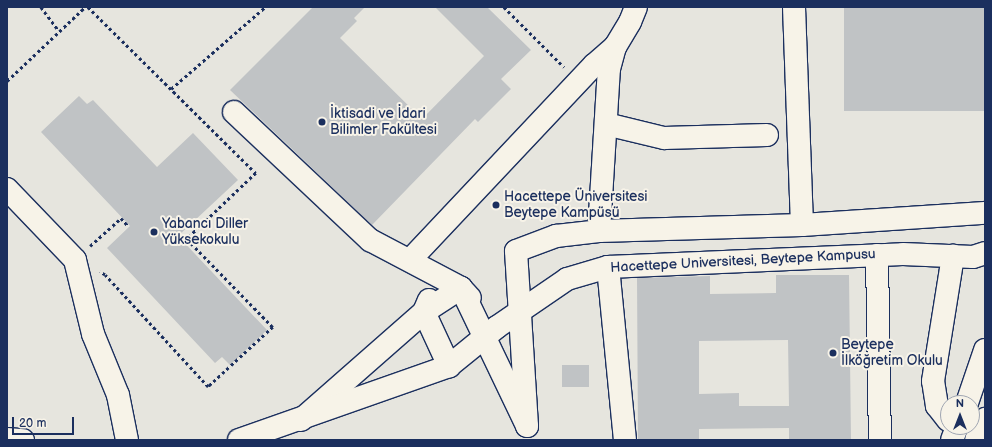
<!DOCTYPE html>
<meta charset="utf-8">
<style>
body{margin:0}
#map{position:relative;width:992px;height:447px;overflow:hidden;background:#f7f3e8;font-family:"Balsamiq Sans",sans-serif}
div>[style]{position:absolute}
.built>*{inset:0;background:#e6e5de}
.building>*{inset:0;background:#c0c3c5;transform-origin:0 0}
.path>*{height:2.5px;margin-top:-1.25px;transform-origin:0;background:repeating-linear-gradient(90deg,#1b2f5e 0 3px,transparent 0 6px)}
.roads{filter:drop-shadow(1px 0 #1b2f5e) drop-shadow(-1px 0 #1b2f5e) drop-shadow(0 1px #1b2f5e) drop-shadow(0 -1px #1b2f5e)}
.minor>*{height:22px;margin:-11px;padding:0 11px;transform-origin:11px;border-radius:11px;background:#f7f3e8}
.dots>*{width:11px;height:11px;translate:-50% -50%;box-sizing:border-box;border:2px solid #f7f3e8;border-radius:50%}
span{translate:-50% -50%;white-space:nowrap;text-align:center;line-height:1.15;-webkit-text-stroke:4px #f7f3e8;paint-order:stroke}
.poi-label{font-size:14px;color:#1b2f5e}
.left{translate:0 -50%;text-align:left}
.street-label{font-size:14px;color:#1b2f5e}
.frame{position:absolute;inset:0;border:8px solid #1b2f5e;pointer-events:none}
.north{position:absolute;left:940px;top:395px;width:40px;height:40px;box-sizing:border-box;background:#f7f3e8;border:1px solid #9fa5b1;border-radius:50%;rotate:0deg;font-size:11px;font-weight:700;line-height:16px;text-align:center;color:#1b2f5e}
.north::after{content:'';display:block;margin:auto;width:14px;height:18px;background:#1b2f5e;clip-path:polygon(50% 0,100% 100%,50% 72%,0 100%)}
.scale{position:absolute;left:12px;top:417px;width:62px;height:18px;box-sizing:border-box;border:2px solid #1b2f5e;border-top:0;padding-left:5px;font-size:12px;line-height:14px;white-space:nowrap;color:#1b2f5e;-webkit-text-stroke:3px #f7f3e8;paint-order:stroke}
</style>
<div id="map">
<div class="built">
<div style="clip-path:polygon(evenodd,7px 7px,985px 7px,985px 440px,7px 440px,7px 7px,948px 403px,972px 403px,972px 427px,948px 427px,948px 403px)"></div>
</div>
<div class="building">
<div style="clip-path:polygon(313px 7px,365px 7px,354px 18px,357px 21px,340px 38px,422px 119px,484px 56px,435px 7px,487px 7px,531px 50px,501px 79px,511px 89px,478px 122px,475px 119px,372px 225px,230px 90px)"></div>
<div style="left:844px;top:7px;width:141px;height:104px"></div>
<div style="clip-path:polygon(79px 96px,87px 104px,93px 100px,157px 167px,193px 133px,238px 180px,178px 236px,267px 330px,230px 365px,222px 357px,215px 363px,107px 248px,130px 226px,41px 132px)"></div>
<div style="clip-path:polygon(evenodd,776px 275px,849px 275px,851px 440px,789px 440px,789px 428px,699px 429px,699px 440px,638px 440px,637px 278px,710px 276px,710px 294px,776px 293px,776px 275px,788px 340px,789px 406px,739px 406px,739px 393px,699px 394px,699px 341px,788px 340px)"></div>
<div style="left:562px;top:365px;width:27px;height:22px"></div>
</div>
<div class="path">
<div style="left:41px;top:7px;width:30px;rotate:53deg"></div>
<div style="left:88px;top:7px;width:236px;rotate:44.7deg"></div>
<div style="left:256px;top:173px;width:95px;rotate:136.3deg"></div>
<div style="left:187px;top:239px;width:123px;rotate:45.7deg"></div>
<div style="left:273px;top:327px;width:88px;rotate:137.3deg"></div>
<div style="left:208px;top:387px;width:152px;rotate:-132.6deg"></div>
<div style="left:105px;top:275px;width:6px;rotate:-149deg"></div>
<div style="left:504px;top:7px;width:85px;rotate:45deg"></div>
<div style="left:7px;top:81px;width:108px;rotate:-43.5deg"></div>
<div style="left:171px;top:89px;width:125px;rotate:-41.1deg"></div>
<div style="left:90px;top:246px;width:42px;rotate:-42.1deg"></div>
<div style="left:121px;top:218px;width:12px;rotate:48deg"></div>
</div>
<div class="roads">
<div class="minor">
<div style="left:794px;top:7px;width:218px;rotate:87.9deg"></div>
<div style="left:234px;top:112px;width:187px;rotate:43.3deg"></div>
<div style="left:370px;top:240px;width:103px;rotate:27.8deg"></div>
<div style="left:461px;top:288px;width:13px;rotate:48deg"></div>
<div style="left:606px;top:124px;width:60px;rotate:13.6deg"></div>
<div style="left:664px;top:138px;width:103px;rotate:-1.7deg"></div>
<div style="left:7px;top:189px;width:98px;rotate:46.2deg"></div>
<div style="left:75px;top:260px;width:76px;rotate:76.3deg"></div>
<div style="left:93px;top:334px;width:66px;rotate:67.7deg"></div>
<div style="left:118px;top:395px;width:46px;rotate:78.7deg"></div>
<div style="left:599px;top:231px;width:162px;rotate:-86.5deg"></div>
<div style="left:609px;top:69px;width:23px;rotate:-75deg"></div>
<div style="left:877px;top:255px;width:185px;rotate:89.1deg"></div>
<div style="left:411px;top:259px;width:267px;rotate:-46.7deg"></div>
<div style="left:594px;top:65px;width:28px;rotate:-41deg"></div>
<div style="left:615px;top:47px;width:29px;rotate:-59deg"></div>
<div style="left:630px;top:22px;width:16px;rotate:-68deg"></div>
<div style="left:608px;top:267px;width:174px;rotate:84.4deg"></div>
<div style="left:429px;top:300px;width:13px;rotate:113deg"></div>
<div style="left:424px;top:312px;width:60px;rotate:65.2deg"></div>
<div style="left:967px;top:403px;width:56px;rotate:-71.2deg"></div>
<div style="left:301px;top:420px;width:164px;rotate:-41.3deg"></div>
<div style="left:424px;top:312px;width:44px;rotate:-33deg"></div>
<div style="left:461px;top:288px;width:153px;rotate:64.4deg"></div>
<div style="left:527px;top:426px;width:175px;rotate:-93.6deg"></div>
<div style="left:516px;top:251px;width:43px;rotate:-20.6deg"></div>
<div style="left:556px;top:236px;width:43px;rotate:-6.6deg"></div>
<div style="left:599px;top:231px;width:203px;rotate:-1.7deg"></div>
<div style="left:802px;top:225px;width:183px;rotate:-3.8deg"></div>
<div style="left:948px;top:420px;width:18px;rotate:-128deg"></div>
<div style="left:937px;top:406px;width:25px;rotate:-99deg"></div>
<div style="left:933px;top:381px;width:127px;rotate:-80.9deg"></div>
<div style="left:7px;top:439px;width:16px;rotate:4deg"></div>
<div style="left:239px;top:440px;width:223px;rotate:-19.4deg"></div>
<div style="left:449px;top:366px;width:62px;rotate:-39.1deg"></div>
<div style="left:497px;top:327px;width:85px;rotate:-34.4deg"></div>
<div style="left:567px;top:279px;width:43px;rotate:-16.3deg"></div>
<div style="left:608px;top:267px;width:295px;rotate:-2.5deg"></div>
<div style="left:903px;top:254px;width:70px;rotate:2.5deg"></div>
<div style="left:973px;top:257px;width:13px;rotate:-18deg"></div>
<div style="left:952px;top:440px;width:14px;rotate:-69deg"></div>
<div style="left:976px;top:440px;width:23px;rotate:-67deg"></div>
</div>
</div>
<div class="dots">
<div style="left:322px;top:122px;background:#1b2f5e"></div>
<div style="left:496px;top:205px;background:#1b2f5e"></div>
<div style="left:154px;top:232px;background:#1b2f5e"></div>
<div style="left:833px;top:353px;background:#1b2f5e"></div>
</div>
<div class="poi-label">
<span class="left" style="left:330px;top:122px">İktisadi ve İdari<br>Bilimler Fakültesi</span>
<span class="left" style="left:504px;top:205px">Hacettepe Üniversitesi<br>Beytepe Kampüsü</span>
<span class="left" style="left:162px;top:232px">Yabancı Diller<br>Yüksekokulu</span>
<span class="left" style="left:841px;top:353px">Beytepe<br>İlköğretim Okulu</span>
</div>
<div class="street-label">
<span style="left:743px;top:261px;rotate:-3deg">Hacettepe Universitesi, Beytepe Kampusu</span>
</div>
<div class="frame"></div>
<div class="north">N</div>
<div class="scale">20 m</div>
</div>
